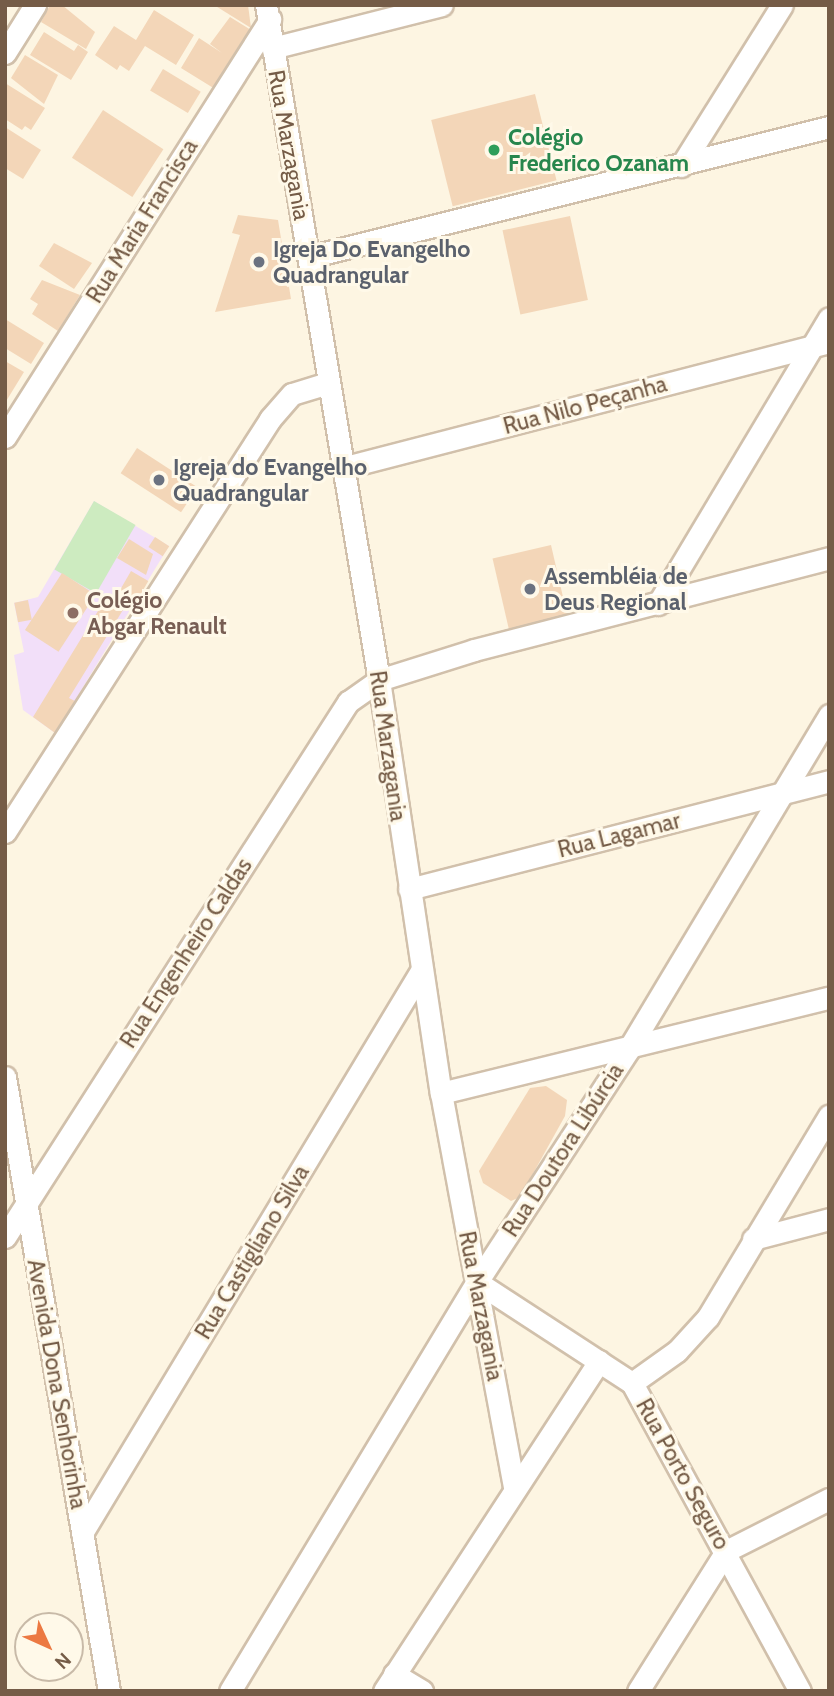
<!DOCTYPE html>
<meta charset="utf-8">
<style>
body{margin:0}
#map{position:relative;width:834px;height:1696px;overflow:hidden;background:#fdf5e2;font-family:Cabin,sans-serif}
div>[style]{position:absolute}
.education>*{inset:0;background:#f2dff9}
.green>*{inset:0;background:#cdebc0;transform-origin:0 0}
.building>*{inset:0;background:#f3d6b8;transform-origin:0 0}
.roads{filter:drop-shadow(2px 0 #d1c0ab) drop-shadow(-2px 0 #d1c0ab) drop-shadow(0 2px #d1c0ab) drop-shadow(0 -2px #d1c0ab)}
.minor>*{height:21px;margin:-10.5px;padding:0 10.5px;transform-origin:10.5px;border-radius:10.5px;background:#fff}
.dots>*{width:19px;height:19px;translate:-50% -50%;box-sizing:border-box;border:4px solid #fff9e9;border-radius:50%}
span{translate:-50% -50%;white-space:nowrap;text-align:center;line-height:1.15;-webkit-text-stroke:6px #fff9e9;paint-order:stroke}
.leisure-label{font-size:23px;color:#27864d;font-weight:700}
.left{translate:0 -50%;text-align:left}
.street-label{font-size:23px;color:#755c47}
.worship-label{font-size:23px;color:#5b616d;font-weight:700}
.education-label{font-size:23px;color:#785e54;font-weight:700}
.frame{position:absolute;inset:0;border:7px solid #755c47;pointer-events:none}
.north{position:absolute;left:14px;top:1612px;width:70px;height:70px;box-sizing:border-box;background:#fff9e9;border:2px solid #c8baa8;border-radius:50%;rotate:135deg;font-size:19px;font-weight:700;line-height:28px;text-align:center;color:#755c47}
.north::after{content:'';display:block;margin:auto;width:24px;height:32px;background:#ec7942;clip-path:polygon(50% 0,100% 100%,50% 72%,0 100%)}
</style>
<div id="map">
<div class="education">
<div style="clip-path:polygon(94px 501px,169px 546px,55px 733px,23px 710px,14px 655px,24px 652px,14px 603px,38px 597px)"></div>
</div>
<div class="green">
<div style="left:94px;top:501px;width:48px;height:79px;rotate:30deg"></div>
</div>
<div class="building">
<div style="clip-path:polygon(50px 5px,62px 5px,95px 32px,86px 49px,41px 22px)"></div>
<div style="clip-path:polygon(214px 5px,248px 5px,251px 28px)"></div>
<div style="clip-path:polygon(154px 10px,194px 35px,176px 65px,145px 46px,129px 71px,120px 65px,117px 70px,95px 55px,114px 26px,136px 40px)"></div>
<div style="clip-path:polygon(230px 17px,251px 30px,215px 89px,181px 68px,199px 38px,222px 53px,210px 44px)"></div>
<div style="clip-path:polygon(44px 32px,74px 51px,78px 45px,88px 52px,71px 80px,30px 55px)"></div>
<div style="clip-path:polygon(25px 55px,58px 75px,44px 104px,11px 78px)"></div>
<div style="left:163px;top:69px;width:44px;height:25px;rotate:31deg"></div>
<div style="clip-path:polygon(5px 83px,45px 108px,31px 130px,25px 126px,22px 130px,5px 119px)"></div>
<div style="left:535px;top:94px;width:89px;height:107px;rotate:76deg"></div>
<div style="left:103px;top:110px;width:72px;height:57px;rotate:33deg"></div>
<div style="clip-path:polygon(5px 127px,41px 150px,23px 179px,5px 168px)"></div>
<div style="clip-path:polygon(238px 215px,278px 220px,291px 299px,215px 312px,240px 235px,232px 233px)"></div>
<div style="left:570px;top:216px;width:86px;height:69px;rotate:78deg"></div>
<div style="clip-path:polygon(54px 243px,92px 263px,74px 289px,39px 266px)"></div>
<div style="clip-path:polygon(42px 280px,80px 295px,58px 331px,32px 314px,38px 304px,30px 299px)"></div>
<div style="clip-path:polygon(5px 319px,44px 343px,31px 364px,5px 348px)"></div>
<div style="clip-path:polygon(5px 361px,24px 372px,5px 403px)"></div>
<div style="left:137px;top:448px;width:72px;height:30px;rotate:33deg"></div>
<div style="left:155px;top:537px;width:17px;height:12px;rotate:33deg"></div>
<div style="clip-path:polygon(129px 539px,153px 554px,146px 575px,117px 558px)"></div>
<div style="left:551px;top:545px;width:74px;height:60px;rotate:77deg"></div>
<div style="left:131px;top:571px;width:20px;height:26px;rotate:30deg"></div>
<div style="left:62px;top:573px;width:40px;height:68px;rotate:33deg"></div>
<div style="clip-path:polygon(109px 593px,126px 605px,69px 698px,75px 701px,55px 733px,33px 717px)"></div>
<div style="left:28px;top:600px;width:20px;height:14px;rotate:79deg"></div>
<div style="clip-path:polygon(546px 1086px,567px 1100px,565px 1116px,520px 1197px,511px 1201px,483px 1183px,479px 1171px,530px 1088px)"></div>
</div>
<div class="roads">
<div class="minor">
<div style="left:266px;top:5px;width:684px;rotate:80.5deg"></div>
<div style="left:379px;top:680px;width:418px;rotate:81.5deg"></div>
<div style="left:441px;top:1093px;width:401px;rotate:79.5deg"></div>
<div style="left:272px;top:48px;width:175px;rotate:-14.2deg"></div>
<div style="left:5px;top:53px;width:57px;rotate:-58deg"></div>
<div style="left:681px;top:166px;width:190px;rotate:-57.9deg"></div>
<div style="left:309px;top:257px;width:536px;rotate:-14.04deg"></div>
<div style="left:5px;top:437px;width:495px;rotate:-57.6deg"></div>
<div style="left:342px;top:468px;width:503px;rotate:-14.51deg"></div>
<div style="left:658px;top:604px;width:333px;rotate:-59.1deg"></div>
<div style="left:5px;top:832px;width:491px;rotate:-57.3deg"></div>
<div style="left:270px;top:419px;width:33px;rotate:-49deg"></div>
<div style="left:292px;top:394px;width:38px;rotate:-17deg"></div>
<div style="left:409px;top:889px;width:434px;rotate:-14.4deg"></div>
<div style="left:5px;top:1077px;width:623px;rotate:80.39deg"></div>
<div style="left:441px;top:1093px;width:399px;rotate:-13.8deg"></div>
<div style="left:5px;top:1237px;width:636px;rotate:-57.34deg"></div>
<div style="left:348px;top:702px;width:38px;rotate:-35deg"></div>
<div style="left:379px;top:680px;width:100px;rotate:-17.5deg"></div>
<div style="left:474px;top:650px;width:367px;rotate:-14.5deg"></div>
<div style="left:753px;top:1239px;width:79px;rotate:-14.7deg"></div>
<div style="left:477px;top:1282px;width:185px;rotate:33.1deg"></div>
<div style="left:632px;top:1383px;width:351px;rotate:61.4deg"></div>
<div style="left:632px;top:1383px;width:55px;rotate:-35.4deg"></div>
<div style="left:677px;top:1351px;width:46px;rotate:-47.6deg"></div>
<div style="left:708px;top:1317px;width:235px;rotate:-59deg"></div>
<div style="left:82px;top:1533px;width:656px;rotate:-58.9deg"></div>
<div style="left:394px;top:1674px;width:33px;rotate:31deg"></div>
<div style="left:230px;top:1691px;width:478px;rotate:-58.9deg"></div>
<div style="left:477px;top:1282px;width:277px;rotate:-56.9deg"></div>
<div style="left:628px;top:1050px;width:391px;rotate:-59deg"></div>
<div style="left:384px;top:1691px;width:394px;rotate:-56.9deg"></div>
<div style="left:638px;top:1691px;width:165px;rotate:-57.8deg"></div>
<div style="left:726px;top:1551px;width:115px;rotate:-26.8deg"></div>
</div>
</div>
<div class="dots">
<div style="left:494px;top:150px;background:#2e9e5b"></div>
<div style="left:259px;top:262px;background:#6b7280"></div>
<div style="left:159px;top:480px;background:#6b7280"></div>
<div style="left:530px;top:589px;background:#6b7280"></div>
<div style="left:73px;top:613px;background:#8d6e63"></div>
</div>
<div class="leisure-label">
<span class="left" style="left:508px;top:150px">Colégio<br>Frederico Ozanam</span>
</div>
<div class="street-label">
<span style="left:289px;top:145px;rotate:80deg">Rua Marzagania</span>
<span style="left:142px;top:221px;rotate:-58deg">Rua Maria Francisca</span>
<span style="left:585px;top:405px;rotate:-15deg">Rua Nilo Peçanha</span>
<span style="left:388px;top:746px;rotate:82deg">Rua Marzagania</span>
<span style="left:619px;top:835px;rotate:-14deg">Rua Lagamar</span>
<span style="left:186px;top:953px;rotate:-57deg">Rua Engenheiro Caldas</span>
<span style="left:563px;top:1150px;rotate:-57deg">Rua Doutora Libúrcia</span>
<span style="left:252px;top:1252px;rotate:-59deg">Rua Castigliano Silva</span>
<span style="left:481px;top:1306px;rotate:79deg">Rua Marzagania</span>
<span style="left:57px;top:1384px;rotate:80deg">Avenida Dona Senhorinha</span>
<span style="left:683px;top:1474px;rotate:61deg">Rua Porto Seguro</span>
</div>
<div class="worship-label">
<span class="left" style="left:273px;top:262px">Igreja Do Evangelho<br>Quadrangular</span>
<span class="left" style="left:173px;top:480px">Igreja do Evangelho<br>Quadrangular</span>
<span class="left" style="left:544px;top:589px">Assembléia de<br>Deus Regional</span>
</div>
<div class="education-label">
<span class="left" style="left:87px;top:613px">Colégio<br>Abgar Renault</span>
</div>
<div class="frame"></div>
<div class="north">N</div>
</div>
